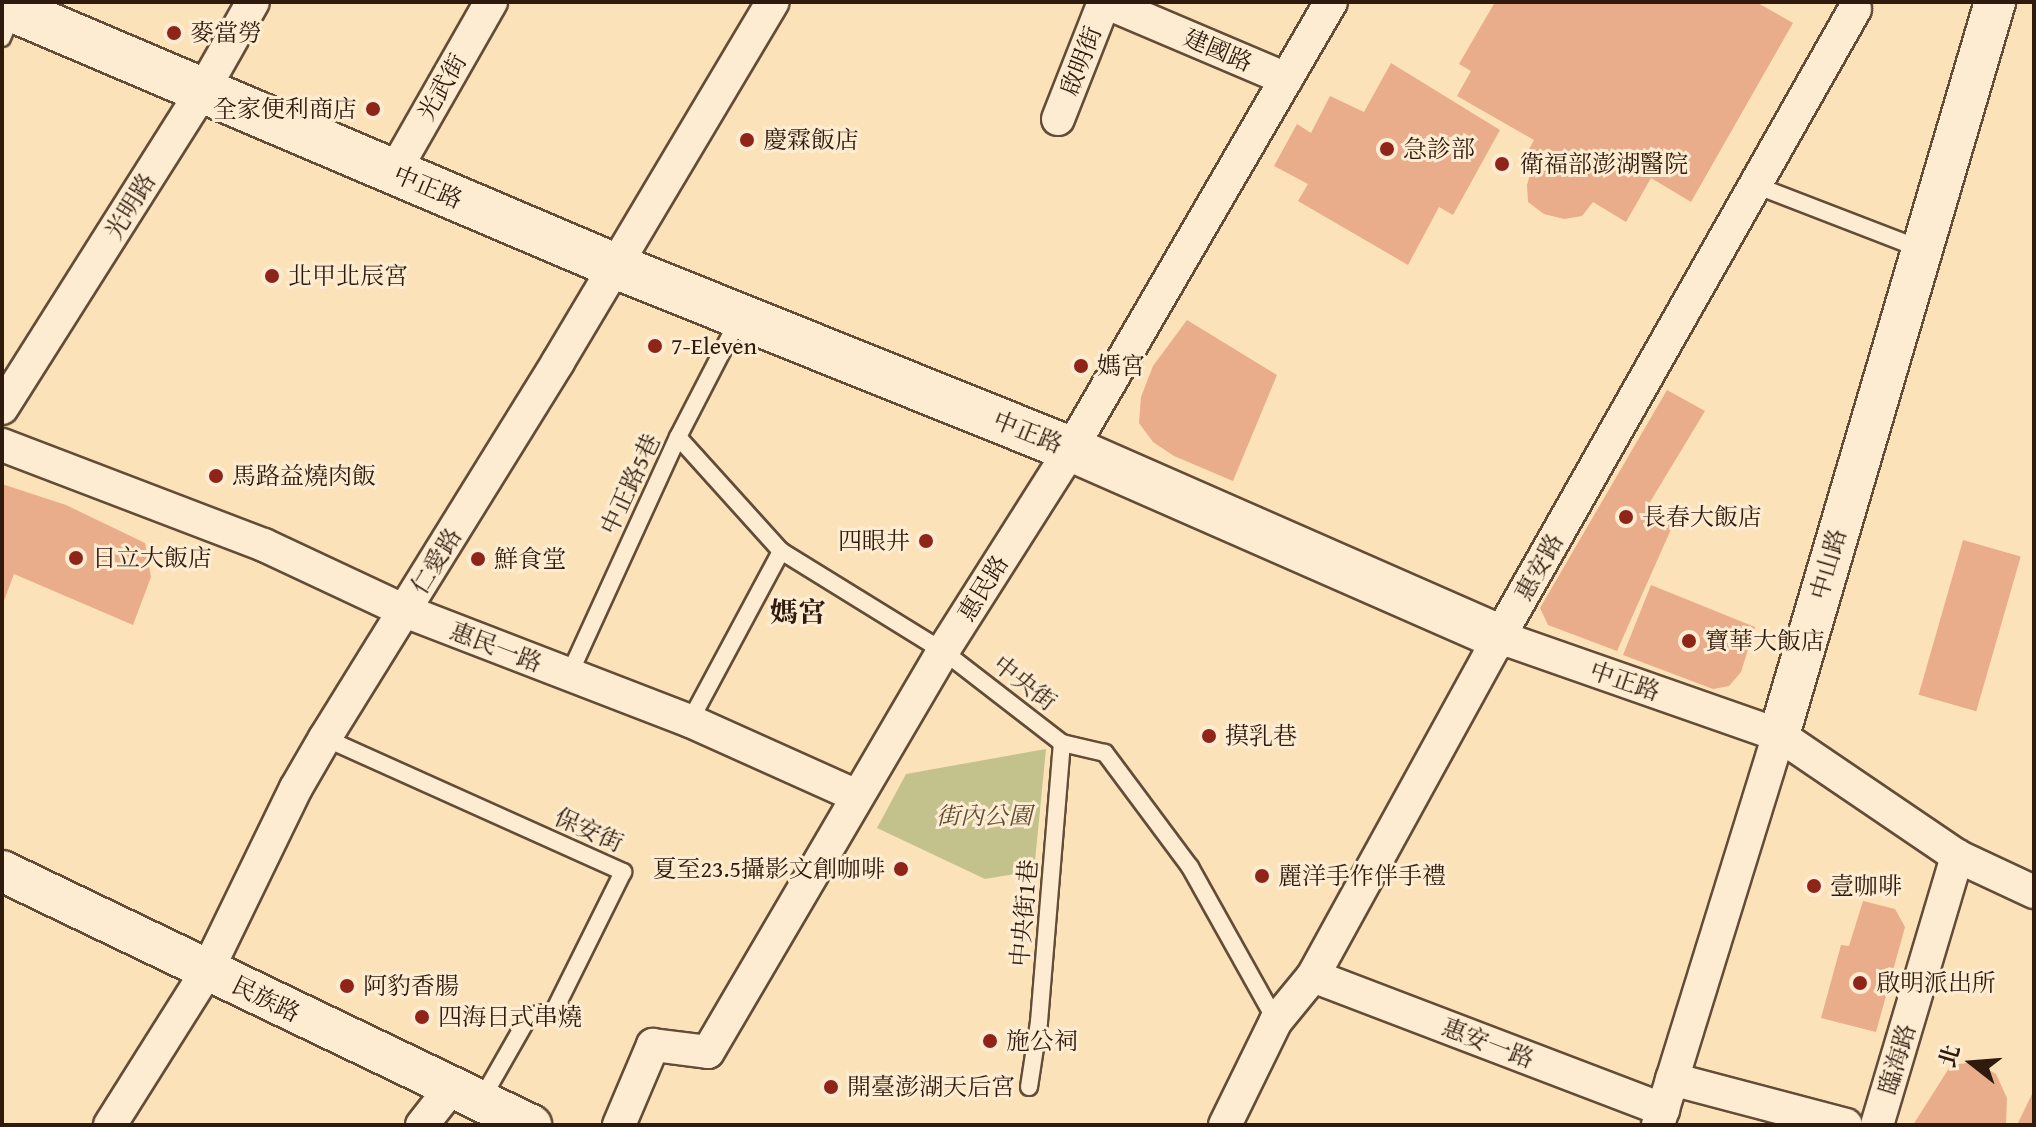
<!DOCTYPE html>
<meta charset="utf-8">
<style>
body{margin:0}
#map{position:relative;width:2036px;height:1127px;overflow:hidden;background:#fce2b8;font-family:"Gentium Book Plus","Noto Serif TC",serif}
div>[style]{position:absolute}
.green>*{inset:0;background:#c3c28c}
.building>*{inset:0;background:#e9ad8b;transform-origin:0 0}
.roads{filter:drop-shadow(2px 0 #634c38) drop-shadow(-2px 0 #634c38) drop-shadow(0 2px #634c38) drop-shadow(0 -2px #634c38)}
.service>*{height:16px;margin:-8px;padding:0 8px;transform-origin:8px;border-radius:8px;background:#fdecd1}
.minor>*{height:32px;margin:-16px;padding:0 16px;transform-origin:16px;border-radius:16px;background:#fdecd1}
.tertiary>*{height:40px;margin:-20px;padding:0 20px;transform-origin:20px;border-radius:20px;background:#fdecd1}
.secondary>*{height:44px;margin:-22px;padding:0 22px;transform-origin:22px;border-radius:22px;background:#fdecd1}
.dots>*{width:22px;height:22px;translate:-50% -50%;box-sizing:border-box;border:4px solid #fdecd1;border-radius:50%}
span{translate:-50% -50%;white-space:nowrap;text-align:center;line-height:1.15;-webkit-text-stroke:6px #fdecd1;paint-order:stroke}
.poi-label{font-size:24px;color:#301a0e}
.left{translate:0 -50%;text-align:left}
.right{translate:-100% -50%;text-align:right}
.street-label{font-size:24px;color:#301a0e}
.park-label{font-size:24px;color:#5c4c34;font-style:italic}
.quarter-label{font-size:28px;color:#301a0e;font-weight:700}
.frame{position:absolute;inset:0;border:4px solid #301a0e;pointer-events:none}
.north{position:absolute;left:1932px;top:1023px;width:80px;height:80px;-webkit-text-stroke:6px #fdecd1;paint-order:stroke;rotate:287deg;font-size:22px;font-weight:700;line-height:32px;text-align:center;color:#301a0e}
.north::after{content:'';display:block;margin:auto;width:28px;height:36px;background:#301a0e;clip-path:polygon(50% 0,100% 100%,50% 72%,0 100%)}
</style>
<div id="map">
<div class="green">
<div style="clip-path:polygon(1046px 749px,1034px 871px,985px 879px,877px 828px,906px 774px)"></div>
</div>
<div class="building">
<div style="clip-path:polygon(1495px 2px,1756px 2px,1793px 23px,1691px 202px,1651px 178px,1626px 222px,1593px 202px,1582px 216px,1564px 219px,1544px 214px,1528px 202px,1527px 185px,1532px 167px,1522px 162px,1534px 140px,1457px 96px,1471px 71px,1459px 64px)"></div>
<div style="clip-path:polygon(1391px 63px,1500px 130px,1453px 215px,1439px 207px,1408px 265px,1298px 201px,1308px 184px,1274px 166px,1297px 124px,1311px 133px,1330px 96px,1364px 112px)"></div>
<div style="clip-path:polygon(1187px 320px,1277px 375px,1233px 481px,1174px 456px,1153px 442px,1139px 423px,1141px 397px,1153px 366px)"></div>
<div style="clip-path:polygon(1667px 390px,1705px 411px,1647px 507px,1672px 527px,1617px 651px,1548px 625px,1540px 608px)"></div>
<div style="clip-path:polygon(2px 484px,66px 505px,145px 543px,151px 577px,133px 625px,14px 574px,2px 606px)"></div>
<div style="left:1963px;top:540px;width:60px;height:161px;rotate:16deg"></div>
<div style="clip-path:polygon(1651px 585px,1755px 627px,1741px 672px,1729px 686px,1713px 689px,1623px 655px)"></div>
<div style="clip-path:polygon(1863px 901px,1895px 909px,1905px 927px,1876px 1032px,1821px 1018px,1841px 945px,1849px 946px)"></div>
<div style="clip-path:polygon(1975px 1062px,1996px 1074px,2007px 1098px,2006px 1125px,1913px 1125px,1951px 1065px)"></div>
<div style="clip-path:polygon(2034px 1090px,2034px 1125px,2017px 1125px)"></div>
</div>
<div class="roads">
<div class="service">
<div style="left:2px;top:38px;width:28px;rotate:-67deg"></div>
<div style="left:1755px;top:185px;width:178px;rotate:21.1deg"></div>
<div style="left:678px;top:437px;width:154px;rotate:47.9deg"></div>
<div style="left:781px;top:551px;width:190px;rotate:31.7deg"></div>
<div style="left:943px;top:651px;width:150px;rotate:37.7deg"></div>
<div style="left:1062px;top:743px;width:44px;rotate:13.1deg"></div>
<div style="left:1105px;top:753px;width:142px;rotate:53.3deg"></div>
<div style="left:1190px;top:867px;width:176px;rotate:60.8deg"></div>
<div style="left:569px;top:675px;width:262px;rotate:-65.4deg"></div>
<div style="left:678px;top:437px;width:133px;rotate:-62.7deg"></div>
<div style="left:690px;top:721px;width:193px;rotate:-61.8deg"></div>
<div style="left:325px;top:738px;width:327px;rotate:24.2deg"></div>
<div style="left:623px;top:872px;width:155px;rotate:116.4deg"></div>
<div style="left:554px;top:1011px;width:25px;rotate:169deg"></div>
<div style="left:529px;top:1016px;width:97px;rotate:119.7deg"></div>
<div style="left:1029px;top:1087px;width:66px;rotate:-81.3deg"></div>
<div style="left:1039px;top:1022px;width:280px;rotate:-85.3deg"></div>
</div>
<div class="minor">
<div style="left:1105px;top:2px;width:197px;rotate:23deg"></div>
<div style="left:1058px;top:119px;width:126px;rotate:-68.5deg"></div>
<div style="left:394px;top:172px;width:196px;rotate:-60.3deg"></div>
<div style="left:2px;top:408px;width:374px;rotate:-57.7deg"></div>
<div style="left:202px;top:92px;width:103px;rotate:-60.5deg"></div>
<div style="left:2px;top:445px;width:280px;rotate:20.9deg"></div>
<div style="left:264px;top:545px;width:156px;rotate:25.1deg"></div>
<div style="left:405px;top:611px;width:305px;rotate:21.1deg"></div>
<div style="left:690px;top:721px;width:183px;rotate:24.2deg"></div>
<div style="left:1499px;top:637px;width:297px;rotate:19.3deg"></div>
<div style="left:1779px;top:735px;width:215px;rotate:34.2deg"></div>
<div style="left:1957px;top:856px;width:85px;rotate:25.1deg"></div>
<div style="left:1313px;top:976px;width:375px;rotate:20.9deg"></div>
<div style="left:1672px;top:1079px;width:180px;rotate:14.8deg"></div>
<div style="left:110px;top:1125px;width:182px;rotate:-57.8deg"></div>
<div style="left:207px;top:971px;width:203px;rotate:-64.1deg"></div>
<div style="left:296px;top:788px;width:58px;rotate:-59.9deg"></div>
<div style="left:325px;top:738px;width:442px;rotate:-58.2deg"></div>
<div style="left:558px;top:362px;width:419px;rotate:-59.2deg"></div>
<div style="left:422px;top:1125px;width:47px;rotate:-51.9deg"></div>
<div style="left:619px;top:1125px;width:87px;rotate:-67deg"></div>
<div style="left:653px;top:1045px;width:55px;rotate:7.3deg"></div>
<div style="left:708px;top:1052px;width:465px;rotate:-59.6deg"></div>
<div style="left:943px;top:651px;width:239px;rotate:-57.6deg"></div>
<div style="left:1071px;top:449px;width:517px;rotate:-59.82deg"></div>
<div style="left:1225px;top:1125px;width:116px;rotate:-63.9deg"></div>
<div style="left:1276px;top:1021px;width:58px;rotate:-50.6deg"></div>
<div style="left:1313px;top:976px;width:387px;rotate:-61.2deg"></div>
<div style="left:1499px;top:637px;width:722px;rotate:-60.45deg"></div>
<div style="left:1658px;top:1125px;width:408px;rotate:-72.8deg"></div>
<div style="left:1877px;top:1125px;width:281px;rotate:-73.4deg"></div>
</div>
<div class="tertiary">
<div style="left:1779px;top:735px;width:764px;rotate:-73.58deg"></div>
<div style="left:2px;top:871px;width:587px;rotate:25.65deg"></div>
</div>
<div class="secondary">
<div style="left:2px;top:5px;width:666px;rotate:23.06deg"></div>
<div style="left:615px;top:266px;width:491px;rotate:21.9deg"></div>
<div style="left:1071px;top:449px;width:467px;rotate:23.7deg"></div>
</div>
</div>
<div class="dots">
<div style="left:174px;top:33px;background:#8f2418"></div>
<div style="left:373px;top:109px;background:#8f2418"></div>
<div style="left:747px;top:140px;background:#8f2418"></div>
<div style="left:1387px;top:149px;background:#8f2418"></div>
<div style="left:1502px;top:164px;background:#8f2418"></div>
<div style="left:272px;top:276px;background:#8f2418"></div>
<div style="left:655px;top:346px;background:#8f2418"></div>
<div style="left:1081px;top:366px;background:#8f2418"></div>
<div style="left:216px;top:476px;background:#8f2418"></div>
<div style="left:1626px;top:517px;background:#8f2418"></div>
<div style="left:926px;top:541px;background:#8f2418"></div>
<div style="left:76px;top:558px;background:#8f2418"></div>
<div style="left:478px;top:559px;background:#8f2418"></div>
<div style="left:1689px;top:641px;background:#8f2418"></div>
<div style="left:1209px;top:736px;background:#8f2418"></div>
<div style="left:901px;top:869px;background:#8f2418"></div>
<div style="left:1262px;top:876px;background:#8f2418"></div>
<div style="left:1814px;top:886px;background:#8f2418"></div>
<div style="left:1860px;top:983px;background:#8f2418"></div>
<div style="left:347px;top:986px;background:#8f2418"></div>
<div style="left:422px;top:1017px;background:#8f2418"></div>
<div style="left:990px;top:1041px;background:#8f2418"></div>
<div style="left:831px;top:1087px;background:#8f2418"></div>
</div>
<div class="poi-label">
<span class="left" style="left:190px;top:33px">麥當勞</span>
<span class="right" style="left:357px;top:109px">全家便利商店</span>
<span class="left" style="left:763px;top:140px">慶霖飯店</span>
<span class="left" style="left:1403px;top:149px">急診部</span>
<span class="left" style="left:1520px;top:164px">衛福部澎湖醫院</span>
<span class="left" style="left:288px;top:276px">北甲北辰宮</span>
<span class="left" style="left:671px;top:346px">7-Eleven</span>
<span class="left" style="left:1097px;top:366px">媽宮</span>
<span class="left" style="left:232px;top:476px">馬路益燒肉飯</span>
<span class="left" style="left:1642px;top:517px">長春大飯店</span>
<span class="right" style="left:910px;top:541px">四眼井</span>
<span class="left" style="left:92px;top:558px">日立大飯店</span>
<span class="left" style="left:494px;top:559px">鮮食堂</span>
<span class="left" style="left:1705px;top:641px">寶華大飯店</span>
<span class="left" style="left:1225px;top:736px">摸乳巷</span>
<span class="right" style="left:885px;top:869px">夏至23.5攝影文創咖啡</span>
<span class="left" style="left:1278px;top:876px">麗洋手作伴手禮</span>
<span class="left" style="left:1830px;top:886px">壹咖啡</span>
<span class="left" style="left:1876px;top:983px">啟明派出所</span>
<span class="left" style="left:363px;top:986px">阿豹香腸</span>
<span class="left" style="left:438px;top:1017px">四海日式串燒</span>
<span class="left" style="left:1006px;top:1041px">施公祠</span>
<span class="left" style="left:847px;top:1087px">開臺澎湖天后宮</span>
</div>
<div class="street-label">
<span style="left:1218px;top:50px;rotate:23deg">建國路</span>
<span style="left:1081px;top:61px;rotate:-69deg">啟明街</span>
<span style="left:442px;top:87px;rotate:-60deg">光武街</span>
<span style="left:428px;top:187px;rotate:23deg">中正路</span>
<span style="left:130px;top:206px;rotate:-58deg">光明路</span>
<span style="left:1028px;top:432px;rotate:22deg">中正路</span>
<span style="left:630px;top:484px;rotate:-65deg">中正路5巷</span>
<span style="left:436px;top:561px;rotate:-58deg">仁愛路</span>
<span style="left:1828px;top:564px;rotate:-74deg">中山路</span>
<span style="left:1539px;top:567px;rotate:-61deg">惠安路</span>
<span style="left:983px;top:588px;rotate:-58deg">惠民路</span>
<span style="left:496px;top:647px;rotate:21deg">惠民一路</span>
<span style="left:1625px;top:681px;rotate:19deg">中正路</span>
<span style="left:1025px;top:683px;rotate:38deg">中央街</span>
<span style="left:589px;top:830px;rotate:24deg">保安街</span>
<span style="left:1024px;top:913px;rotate:-85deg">中央街1巷</span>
<span style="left:266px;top:999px;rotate:26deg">民族路</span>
<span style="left:1488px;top:1043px;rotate:21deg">惠安一路</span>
<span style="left:1897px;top:1059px;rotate:-73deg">臨海路</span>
</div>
<div class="park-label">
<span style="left:984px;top:816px">街內公園</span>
</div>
<div class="quarter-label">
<span style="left:798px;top:612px">媽宮</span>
</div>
<div class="frame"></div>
<div class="north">北</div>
</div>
